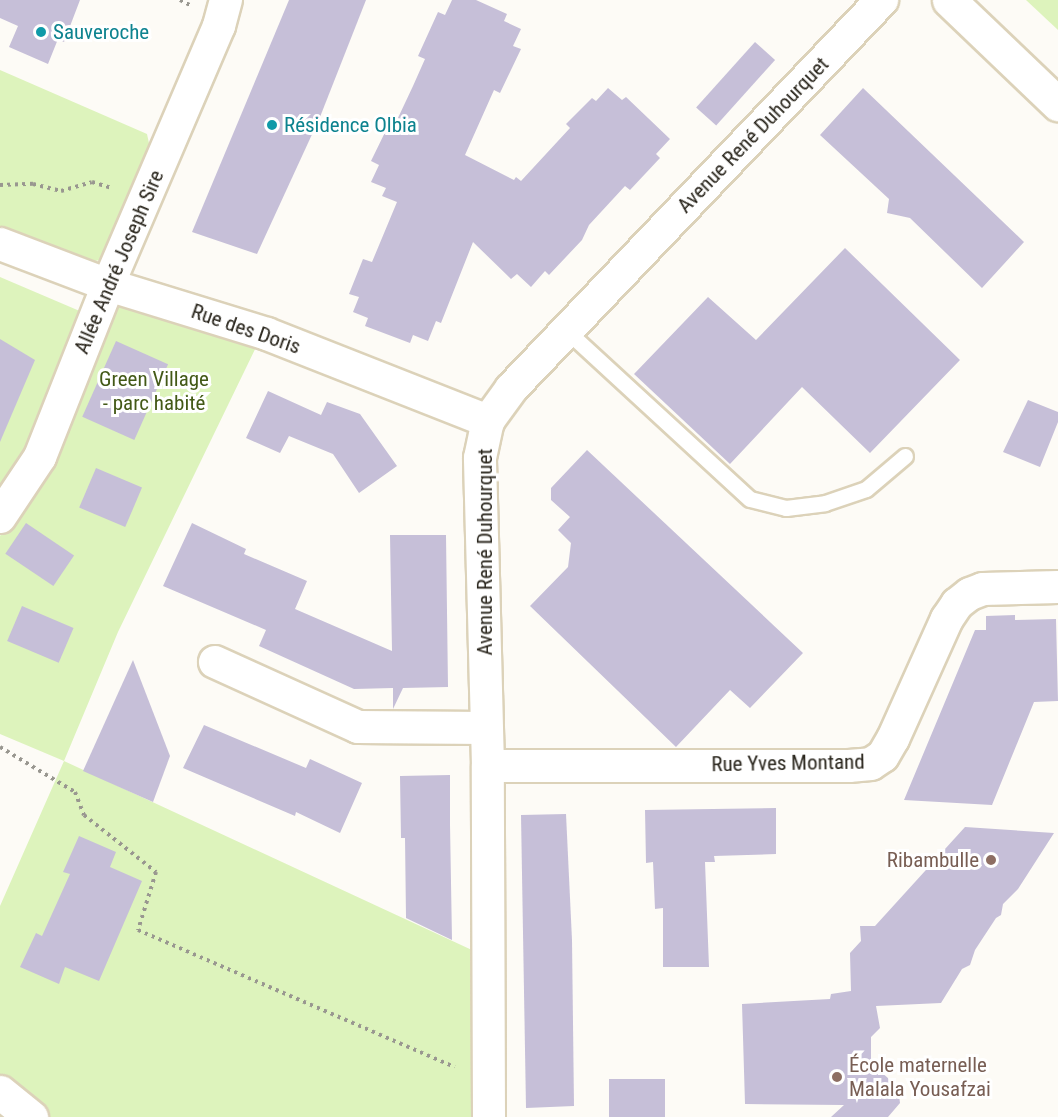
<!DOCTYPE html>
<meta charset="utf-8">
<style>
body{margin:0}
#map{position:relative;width:1058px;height:1117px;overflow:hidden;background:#fdfbf6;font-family:"Roboto Condensed",sans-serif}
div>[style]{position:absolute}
.green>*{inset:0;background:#ddf3bc}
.building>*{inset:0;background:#c6bfd8;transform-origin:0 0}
.path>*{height:4px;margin-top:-2px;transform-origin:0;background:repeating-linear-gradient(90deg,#999790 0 3px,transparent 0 7.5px)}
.roads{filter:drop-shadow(2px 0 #dcd2b9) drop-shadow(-2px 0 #dcd2b9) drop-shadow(0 2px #dcd2b9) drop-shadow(0 -2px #dcd2b9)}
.service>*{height:15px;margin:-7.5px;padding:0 7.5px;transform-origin:7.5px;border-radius:7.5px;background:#fff}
.minor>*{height:32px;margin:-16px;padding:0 16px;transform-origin:16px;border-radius:16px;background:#fff}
.tertiary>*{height:33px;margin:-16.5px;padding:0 16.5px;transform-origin:16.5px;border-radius:16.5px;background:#fff}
.dots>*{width:16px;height:16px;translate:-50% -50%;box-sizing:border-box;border:3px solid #fff;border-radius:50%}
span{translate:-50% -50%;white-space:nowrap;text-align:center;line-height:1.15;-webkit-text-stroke:6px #fff;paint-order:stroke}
.culture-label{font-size:21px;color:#0d838f}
.left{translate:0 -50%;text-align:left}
.street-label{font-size:21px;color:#28241b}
.park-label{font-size:21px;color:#435917}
.education-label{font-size:21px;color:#785e54}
.right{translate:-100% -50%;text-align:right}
</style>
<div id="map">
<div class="green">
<div style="clip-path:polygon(1026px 0,1058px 0,1058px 30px)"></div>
<div style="clip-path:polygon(0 70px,147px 134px,152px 157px,111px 258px,95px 261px,0 231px)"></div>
<div style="clip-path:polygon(0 277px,82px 312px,26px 449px,0 490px)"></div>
<div style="clip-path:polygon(117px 297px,259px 341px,118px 632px,64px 761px,487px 957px,489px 1117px,31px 1117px,0 1092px,0 906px,64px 761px,0 734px,0 536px,43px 472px)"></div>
</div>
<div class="building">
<div style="clip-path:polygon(0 0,80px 0,64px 42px,58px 39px,48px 64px,9px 47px,18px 26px,0 18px)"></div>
<div style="clip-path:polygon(289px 0,366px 0,320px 117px,257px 254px,192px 232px)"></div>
<div style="clip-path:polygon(452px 0,476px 0,507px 14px,504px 21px,521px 29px,513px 46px,521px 49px,500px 93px,494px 90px,465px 155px,514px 180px,516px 177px,521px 181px,570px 128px,566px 124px,592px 98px,596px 101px,608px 88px,622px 100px,626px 97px,670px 139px,656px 154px,660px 158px,630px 190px,625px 186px,589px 225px,582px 240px,549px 275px,545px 271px,531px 287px,517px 274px,511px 279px,473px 242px,441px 323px,436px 321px,428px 341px,413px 335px,410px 343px,365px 326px,368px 318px,353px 312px,359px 297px,349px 294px,363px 259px,372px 262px,397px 202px,382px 196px,386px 188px,371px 182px,379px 165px,371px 161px,392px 118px,397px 120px,413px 86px,425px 59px,418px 56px,438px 12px,445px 15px)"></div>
<div style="left:755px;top:42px;width:27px;height:88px;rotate:42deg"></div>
<div style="clip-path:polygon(863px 88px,1024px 242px,982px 288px,910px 218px,887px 213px,889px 199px,820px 135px)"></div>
<div style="clip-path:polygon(845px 248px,960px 360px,870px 453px,802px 387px,730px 464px,634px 374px,708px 297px,756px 340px)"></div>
<div style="clip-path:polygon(0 339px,35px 360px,0 442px)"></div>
<div style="left:116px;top:341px;width:57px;height:83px;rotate:24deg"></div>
<div style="clip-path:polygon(268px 391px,321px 415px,327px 402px,360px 414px,397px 466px,359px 493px,333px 454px,289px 436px,280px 453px,246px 438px)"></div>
<div style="clip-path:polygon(1028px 400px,1058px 412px,1058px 422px,1040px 467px,1003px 452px)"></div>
<div style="clip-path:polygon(587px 450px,803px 653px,750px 708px,730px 690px,676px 747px,530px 606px,568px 567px,571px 543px,558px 530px,570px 517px,551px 500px,551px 488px)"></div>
<div style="left:96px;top:468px;width:50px;height:43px;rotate:23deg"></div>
<div style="left:26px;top:523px;width:58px;height:37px;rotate:34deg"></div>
<div style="clip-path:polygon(192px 523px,246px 549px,244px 554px,307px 581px,295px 609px,392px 651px,390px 535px,446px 535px,448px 687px,403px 688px,393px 709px,393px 688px,354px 689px,259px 646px,266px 630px,163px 586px)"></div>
<div style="left:22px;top:606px;width:56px;height:38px;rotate:23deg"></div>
<div style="clip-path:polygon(1015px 615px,1015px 620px,1056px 619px,1058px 701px,1034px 702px,992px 805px,904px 800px,975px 630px,986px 630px,986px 616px)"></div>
<div style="clip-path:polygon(133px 660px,170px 756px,153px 802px,83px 771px)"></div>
<div style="clip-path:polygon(204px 725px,306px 768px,310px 759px,362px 783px,340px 833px,296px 812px,295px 816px,183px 768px)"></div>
<div style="clip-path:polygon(450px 775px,450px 824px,452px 940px,406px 918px,405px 838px,401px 838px,400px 776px)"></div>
<div style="clip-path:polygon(776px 808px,776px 854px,714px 856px,715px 862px,705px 862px,709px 967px,663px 967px,663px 908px,655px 909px,653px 862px,646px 863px,645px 810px)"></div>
<div style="clip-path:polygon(566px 814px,572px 940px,574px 1106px,526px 1108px,521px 815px)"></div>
<div style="clip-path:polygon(965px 827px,1054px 833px,1018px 889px,1003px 904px,1001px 915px,996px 918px,975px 950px,970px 965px,962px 969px,941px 1003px,876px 1006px,880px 1028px,871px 1037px,871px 1063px,898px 1087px,900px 1103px,888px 1117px,831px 1117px,844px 1105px,745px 1104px,742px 1004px,830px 999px,831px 994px,851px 991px,850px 953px,861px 941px,860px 926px,875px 926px)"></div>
<div style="clip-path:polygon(79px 836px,116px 852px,110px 867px,142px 881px,99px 981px,65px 967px,59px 984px,20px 967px,36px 933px,42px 936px,70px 874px,63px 872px)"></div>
<div style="left:609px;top:1079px;width:56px;height:38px"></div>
</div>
<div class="path">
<div style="left:180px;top:0;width:11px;rotate:27deg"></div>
<div style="left:0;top:185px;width:33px;rotate:-2deg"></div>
<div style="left:33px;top:184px;width:29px;rotate:14deg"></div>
<div style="left:61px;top:191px;width:32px;rotate:-16deg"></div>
<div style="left:92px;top:182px;width:21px;rotate:17deg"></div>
<div style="left:0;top:747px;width:87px;rotate:31deg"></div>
<div style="left:75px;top:792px;width:25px;rotate:69deg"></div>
<div style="left:84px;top:815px;width:92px;rotate:38.4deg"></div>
<div style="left:156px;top:872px;width:61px;rotate:107.2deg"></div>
<div style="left:138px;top:930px;width:345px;rotate:23.4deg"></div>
</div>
<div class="roads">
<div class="service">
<div style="left:567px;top:331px;width:248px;rotate:42.6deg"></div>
<div style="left:750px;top:499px;width:37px;rotate:14deg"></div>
<div style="left:786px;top:508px;width:39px;rotate:-7deg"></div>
<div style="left:825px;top:503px;width:43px;rotate:-18.9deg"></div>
<div style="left:866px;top:489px;width:51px;rotate:-40.2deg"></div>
</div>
<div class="minor">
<div style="left:0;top:244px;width:116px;rotate:20.8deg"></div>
<div style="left:108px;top:285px;width:166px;rotate:17.1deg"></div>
<div style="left:267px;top:334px;width:238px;rotate:21.5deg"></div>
<div style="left:0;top:517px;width:72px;rotate:-56.3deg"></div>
<div style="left:40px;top:457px;width:185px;rotate:-68.4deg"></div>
<div style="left:108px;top:285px;width:282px;rotate:-66.8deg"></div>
<div style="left:219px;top:26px;width:27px;rotate:-75deg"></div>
<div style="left:215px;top:662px;width:157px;rotate:24.4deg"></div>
<div style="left:358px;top:727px;width:128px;rotate:0.4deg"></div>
<div style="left:488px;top:766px;width:361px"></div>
<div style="left:849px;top:766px;width:22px;rotate:-5deg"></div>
<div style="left:871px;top:764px;width:14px;rotate:-34deg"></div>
<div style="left:883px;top:756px;width:20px;rotate:-60deg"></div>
<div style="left:893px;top:739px;width:132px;rotate:-65.8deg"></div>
<div style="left:947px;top:619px;width:18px;rotate:-56deg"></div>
<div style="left:957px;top:604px;width:16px;rotate:-38deg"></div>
<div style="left:970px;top:594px;width:14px;rotate:-21deg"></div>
<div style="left:983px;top:589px;width:75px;rotate:-1.5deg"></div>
<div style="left:489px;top:1117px;width:351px;rotate:-90.2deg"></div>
<div style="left:488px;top:766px;width:308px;rotate:-91.5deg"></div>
<div style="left:480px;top:458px;width:38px;rotate:-78deg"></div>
<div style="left:488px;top:421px;width:39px;rotate:-54deg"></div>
<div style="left:511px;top:389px;width:538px;rotate:-46.36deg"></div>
</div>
<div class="tertiary">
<div style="left:949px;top:0;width:151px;rotate:43.7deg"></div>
<div style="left:0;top:1092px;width:40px;rotate:39deg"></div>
</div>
</div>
<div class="dots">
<div style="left:41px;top:32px;background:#0f9aa8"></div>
<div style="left:272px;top:125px;background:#0f9aa8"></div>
<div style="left:991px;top:860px;background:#8d6e63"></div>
<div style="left:837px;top:1077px;background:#8d6e63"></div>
</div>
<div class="culture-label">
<span class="left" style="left:53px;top:32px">Sauveroche</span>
<span class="left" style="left:284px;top:125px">Résidence Olbia</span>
</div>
<div class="street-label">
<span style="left:753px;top:135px;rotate:-46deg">Avenue René Duhourquet</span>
<span style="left:119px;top:262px;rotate:-67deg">Allée André Joseph Sire</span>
<span style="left:246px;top:329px;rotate:19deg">Rue des Doris</span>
<span style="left:485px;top:552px;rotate:-90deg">Avenue René Duhourquet</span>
<span style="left:788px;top:763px;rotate:-1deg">Rue Yves Montand</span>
</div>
<div class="park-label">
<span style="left:154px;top:391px">Green Village<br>- parc habité</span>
</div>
<div class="education-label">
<span class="right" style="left:979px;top:860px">Ribambulle</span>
<span class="left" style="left:849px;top:1077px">École maternelle<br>Malala Yousafzai</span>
</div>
</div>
